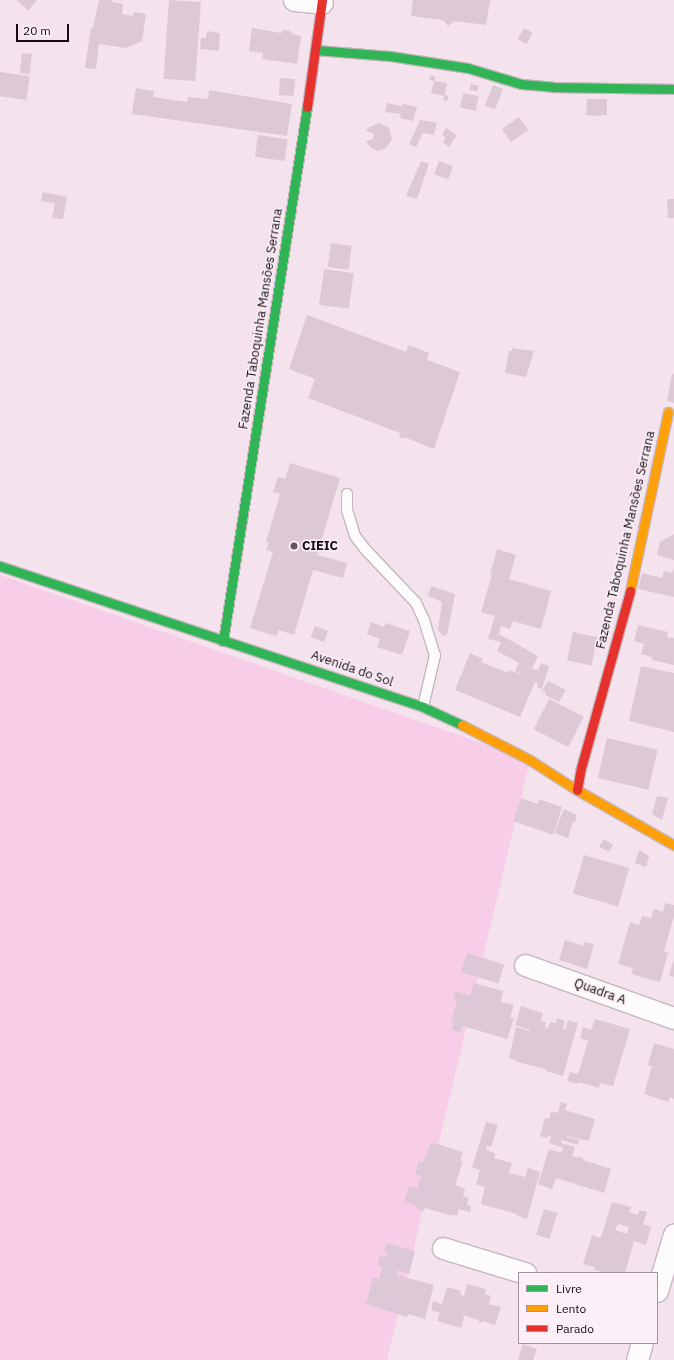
<!DOCTYPE html>
<meta charset="utf-8">
<style>
body{margin:0}
#map{position:relative;width:674px;height:1360px;overflow:hidden;background:#f4e2ed;font-family:"IBM Plex Sans",sans-serif}
div>[style]{position:absolute}
.green>*{inset:0;background:#f7cde8}
.building>*{inset:0;background:#ddc9d6;transform-origin:0 0}
.roads{filter:drop-shadow(1px 0 #c5b7bf) drop-shadow(-1px 0 #c5b7bf) drop-shadow(0 1px #c5b7bf) drop-shadow(0 -1px #c5b7bf)}
.lane>*{height:10px;margin:-5px;padding:0 5px;transform-origin:5px;border-radius:5px;background:#fdfbfc}
.street>*{height:21px;margin:-10.5px;padding:0 10.5px;transform-origin:10.5px;border-radius:10.5px;background:#fdfbfc}
.fast>*{height:9px;margin:-4.5px;padding:0 4.5px;transform-origin:4.5px;border-radius:4.5px;background:#30b455}
.slow>*{height:9px;margin:-4.5px;padding:0 4.5px;transform-origin:4.5px;border-radius:4.5px;background:#ff9f0a}
.jam>*{height:9px;margin:-4.5px;padding:0 4.5px;transform-origin:4.5px;border-radius:4.5px;background:#e5322d}
.dots>*{width:11px;height:11px;translate:-50% -50%;box-sizing:border-box;border:2px solid #fceff7;border-radius:50%}
span{translate:-50% -50%;white-space:nowrap;text-align:center;line-height:1.15;-webkit-text-stroke:3px #fceff7;paint-order:stroke}
.street-label{font-size:13px;color:#150b11}
.poi-label{font-size:13px;color:#150b11;font-weight:700}
.left{translate:0 -50%;text-align:left}
.legend{position:absolute;left:518px;top:1272px;width:140px;height:72px;box-sizing:border-box;background:#fceff7;border:1px solid #a0949b;margin:0;padding:5px 7px;list-style:none;font-size:12px;color:#150b11}
.legend li{display:flex;align-items:center;gap:8px;height:20px}
.legend b{width:20px;border:1px solid #a0949b}
.scale{position:absolute;left:16px;top:24px;width:53px;height:18px;box-sizing:border-box;border:2px solid #150b11;border-top:0;padding-left:5px;font-size:12px;line-height:14px;white-space:nowrap;color:#150b11;-webkit-text-stroke:3px #fceff7;paint-order:stroke}
</style>
<div id="map">
<div class="green">
<div style="clip-path:polygon(0 575px,530px 760px,387px 1360px,0 1360px)"></div>
</div>
<div class="building">
<div style="clip-path:polygon(17px 0,37px 0,28px 11px)"></div>
<div style="clip-path:polygon(99px 0,112px 0,112px 2px,123px 4px,122px 14px,133px 16px,134px 12px,146px 14px,142px 41px,126px 48px,99px 44px,96px 69px,85px 68px,91px 27px,93px 28px)"></div>
<div style="left:169px;top:0;width:32px;height:79px;rotate:4deg"></div>
<div style="clip-path:polygon(413px 0,490px 0,486px 25px,454px 21px,448px 26px,443px 20px,411px 16px)"></div>
<div style="clip-path:polygon(252px 28px,281px 33px,284px 30px,290px 31px,292px 34px,301px 36px,297px 64px,262px 59px,263px 53px,249px 51px)"></div>
<div style="left:524px;top:28px;width:10px;height:13px;rotate:29deg"></div>
<div style="clip-path:polygon(207px 31px,220px 33px,219px 51px,200px 49px,201px 38px,206px 38px)"></div>
<div style="left:22px;top:53px;width:10px;height:20px;rotate:6deg"></div>
<div style="left:0;top:72px;width:30px;height:24px;rotate:8deg"></div>
<div style="clip-path:polygon(431px 75px,435px 76px,435px 81px,447px 83px,445px 95px,449px 96px,447px 101px,443px 100px,444px 96px,431px 93px,434px 81px,429px 80px)"></div>
<div style="left:280px;top:78px;width:15px;height:17px;rotate:4deg"></div>
<div style="left:471px;top:84px;width:8px;height:6px;rotate:14deg"></div>
<div style="left:493px;top:85px;width:11px;height:22px;rotate:22deg"></div>
<div style="clip-path:polygon(136px 88px,154px 91px,153px 97px,187px 102px,188px 97px,208px 99px,209px 90px,292px 104px,287px 136px,132px 114px)"></div>
<div style="left:463px;top:93px;width:16px;height:15px;rotate:11deg"></div>
<div style="clip-path:polygon(587px 99px,607px 99px,607px 115px,601px 115px,601px 116px,586px 115px)"></div>
<div style="clip-path:polygon(387px 103px,402px 106px,402px 110px,403px 104px,417px 107px,413px 121px,400px 118px,401px 114px,385px 112px)"></div>
<div style="left:519px;top:117px;width:16px;height:21px;rotate:55deg"></div>
<div style="clip-path:polygon(420px 120px,437px 123px,434px 135px,423px 133px,416px 147px,409px 144px)"></div>
<div style="clip-path:polygon(379px 123px,389px 128px,392px 139px,386px 148px,378px 151px,371px 148px,366px 141px,373px 139px,374px 134px,366px 131px,368px 128px)"></div>
<div style="clip-path:polygon(446px 128px,457px 135px,449px 147px,443px 142px,446px 137px,442px 135px)"></div>
<div style="left:258px;top:135px;width:30px;height:22px;rotate:8deg"></div>
<div style="clip-path:polygon(421px 161px,429px 164px,417px 199px,406px 196px)"></div>
<div style="left:439px;top:161px;width:15px;height:14px;rotate:20deg"></div>
<div style="clip-path:polygon(43px 192px,67px 197px,63px 219px,52px 218px,55px 203px,41px 201px)"></div>
<div style="clip-path:polygon(667px 199px,674px 199px,674px 218px,668px 218px)"></div>
<div style="left:331px;top:243px;width:21px;height:24px;rotate:8deg"></div>
<div style="left:324px;top:269px;width:30px;height:36px;rotate:8deg"></div>
<div style="clip-path:polygon(307px 315px,406px 352px,409px 345px,429px 353px,427px 360px,460px 372px,434px 449px,404px 437px,403px 439px,399px 437px,400px 433px,308px 398px,315px 379px,289px 369px)"></div>
<div style="clip-path:polygon(512px 348px,534px 351px,526px 377px,505px 373px,509px 351px,512px 351px)"></div>
<div style="clip-path:polygon(672px 374px,674px 374px,674px 403px,667px 401px)"></div>
<div style="clip-path:polygon(290px 463px,340px 478px,317px 555px,347px 563px,343px 578px,313px 570px,294px 635px,279px 630px,276px 636px,250px 628px,273px 552px,266px 550px,269px 542px,266px 542px,280px 494px,273px 492px,278px 477px,285px 479px)"></div>
<div style="clip-path:polygon(674px 534px,674px 560px,657px 555px,660px 542px)"></div>
<div style="clip-path:polygon(497px 549px,516px 555px,509px 579px,551px 591px,541px 629px,513px 621px,510px 629px,501px 626px,499px 634px,538px 656px,532px 668px,538px 671px,541px 663px,549px 666px,542px 689px,537px 687px,538px 683px,535px 682px,520px 717px,455px 690px,470px 653px,483px 659px,481px 662px,508px 673px,509px 670px,524px 676px,515px 671px,519px 663px,497px 651px,501px 642px,488px 639px,495px 616px,481px 612px,492px 575px,490px 575px)"></div>
<div style="clip-path:polygon(674px 568px,674px 597px,638px 589px,642px 573px,662px 578px,664px 571px,672px 573px)"></div>
<div style="clip-path:polygon(431px 586px,455px 594px,447px 635px,443px 636px,438px 630px,442px 602px,428px 596px)"></div>
<div style="clip-path:polygon(371px 622px,384px 627px,385px 623px,410px 631px,402px 655px,377px 647px,380px 639px,367px 634px)"></div>
<div style="clip-path:polygon(638px 625px,668px 632px,667px 637px,674px 638px,674px 665px,652px 660px,652px 657px,641px 654px,644px 644px,634px 641px)"></div>
<div style="left:315px;top:626px;width:14px;height:12px;rotate:21deg"></div>
<div style="left:573px;top:632px;width:25px;height:29px;rotate:12deg"></div>
<div style="clip-path:polygon(641px 666px,674px 673px,674px 732px,629px 721px)"></div>
<div style="clip-path:polygon(548px 681px,566px 690px,559px 702px,545px 695px,546px 693px,542px 691px)"></div>
<div style="left:549px;top:699px;width:39px;height:34px;rotate:27deg"></div>
<div style="left:607px;top:738px;width:52px;height:41px;rotate:13deg"></div>
<div style="clip-path:polygon(657px 796px,668px 798px,662px 820px,652px 814px)"></div>
<div style="clip-path:polygon(521px 798px,538px 804px,539px 799px,562px 807px,553px 835px,513px 821px)"></div>
<div style="clip-path:polygon(564px 809px,577px 815px,575px 823px,573px 822px,568px 838px,554px 833px)"></div>
<div style="clip-path:polygon(604px 839px,613px 845px,609px 852px,599px 847px)"></div>
<div style="clip-path:polygon(639px 850px,649px 856px,646px 867px,635px 863px)"></div>
<div style="left:584px;top:855px;width:47px;height:40px;rotate:16deg"></div>
<div style="clip-path:polygon(665px 903px,674px 905px,674px 916px,664px 951px,668px 953px,660px 982px,631px 974px,633px 968px,618px 964px,630px 922px,639px 925px,642px 916px,651px 918px,654px 909px,663px 912px)"></div>
<div style="clip-path:polygon(565px 940px,583px 946px,585px 942px,594px 944px,587px 969px,559px 960px)"></div>
<div style="left:467px;top:953px;width:39px;height:20px;rotate:17deg"></div>
<div style="clip-path:polygon(674px 959px,674px 977px,669px 975px)"></div>
<div style="clip-path:polygon(474px 983px,503px 991px,501px 1002px,514px 1005px,510px 1017px,514px 1018px,507px 1039px,463px 1026px,461px 1032px,452px 1030px,454px 1023px,451px 1022px,457px 1000px,453px 999px,455px 991px,470px 996px)"></div>
<div style="clip-path:polygon(521px 1006px,543px 1013px,541px 1021px,546px 1022px,545px 1028px,547px 1029px,550px 1022px,556px 1023px,557px 1018px,565px 1021px,563px 1029px,565px 1030px,568px 1020px,578px 1023px,563px 1076px,546px 1071px,546px 1069px,517px 1062px,518px 1061px,509px 1058px,516px 1027px,530px 1031px,530px 1030px,515px 1025px)"></div>
<div style="clip-path:polygon(595px 1019px,630px 1029px,613px 1086px,600px 1083px,599px 1088px,579px 1082px,578px 1084px,567px 1081px,570px 1072px,578px 1074px,588px 1041px,580px 1038px,583px 1027px,591px 1030px)"></div>
<div style="clip-path:polygon(654px 1043px,674px 1049px,674px 1099px,670px 1097px,668px 1102px,644px 1094px,652px 1066px,648px 1065px)"></div>
<div style="clip-path:polygon(561px 1102px,567px 1104px,565px 1110px,595px 1119px,589px 1141px,558px 1134px,579px 1140px,578px 1145px,562px 1140px,561px 1143px,575px 1147px,572px 1156px,579px 1158px,579px 1157px,583px 1158px,583px 1160px,611px 1169px,604px 1193px,556px 1178px,552px 1189px,538px 1184px,549px 1149px,561px 1153px,563px 1148px,549px 1143px,551px 1136px,548px 1135px,547px 1138px,540px 1136px,545px 1118px,549px 1119px,551px 1111px,558px 1113px)"></div>
<div style="clip-path:polygon(486px 1122px,498px 1125px,491px 1147px,487px 1146px,486px 1150px,495px 1153px,494px 1158px,512px 1163px,509px 1173px,525px 1177px,528px 1168px,540px 1172px,527px 1219px,517px 1216px,517px 1214px,481px 1204px,485px 1187px,476px 1184px,480px 1170px,472px 1167px)"></div>
<div style="clip-path:polygon(431px 1142px,463px 1152px,460px 1161px,463px 1161px,455px 1185px,465px 1189px,463px 1196px,469px 1198px,467px 1205px,471px 1206px,470px 1212px,459px 1209px,457px 1216px,453px 1215px,453px 1216px,425px 1208px,424px 1211px,417px 1209px,417px 1206px,404px 1202px,409px 1186px,417px 1189px,421px 1176px,415px 1174px,419px 1161px,423px 1163px)"></div>
<div style="clip-path:polygon(evenodd,612px 1202px,631px 1207px,629px 1212px,638px 1215px,639px 1210px,647px 1212px,643px 1224px,651px 1227px,646px 1245px,634px 1241px,625px 1273px,605px 1273px,594px 1270px,595px 1267px,583px 1264px,592px 1235px,601px 1238px,612px 1202px,618px 1224px,629px 1227px,627px 1234px,615px 1230px,618px 1224px)"></div>
<div style="left:544px;top:1209px;width:14px;height:27px;rotate:17deg"></div>
<div style="clip-path:polygon(387px 1243px,415px 1251px,409px 1274px,398px 1270px,397px 1275px,434px 1285px,425px 1319px,408px 1314px,407px 1317px,366px 1304px,373px 1277px,379px 1279px,382px 1267px,377px 1266px,380px 1256px,385px 1258px,387px 1253px,384px 1252px)"></div>
<div style="clip-path:polygon(467px 1284px,486px 1289px,485px 1294px,491px 1296px,489px 1304px,501px 1307px,495px 1325px,483px 1321px,482px 1323px,479px 1322px,479px 1320px,463px 1315px,464px 1318px,461px 1328px,437px 1321px,440px 1313px,431px 1310px,433px 1301px,442px 1304px,447px 1287px,461px 1291px,460px 1295px,464px 1296px)"></div>
<div style="clip-path:polygon(523px 1344px,537px 1349px,533px 1360px,518px 1360px)"></div>
</div>
<div class="roads">
<div class="lane">
<div style="left:347px;top:494px;width:16px;rotate:90deg"></div>
<div style="left:347px;top:510px;width:27px;rotate:73deg"></div>
<div style="left:355px;top:536px;width:16px;rotate:52deg"></div>
<div style="left:365px;top:549px;width:74px;rotate:46.6deg"></div>
<div style="left:416px;top:603px;width:19px;rotate:65deg"></div>
<div style="left:424px;top:620px;width:37px;rotate:73deg"></div>
<div style="left:435px;top:655px;width:53px;rotate:103deg"></div>
</div>
<div class="street">
<div style="left:294px;top:0;width:28px;rotate:6deg"></div>
<div style="left:525px;top:965px;width:158px;rotate:19.6deg"></div>
<div style="left:443px;top:1248px;width:86px;rotate:17deg"></div>
<div style="left:657px;top:1291px;width:59px;rotate:-73.4deg"></div>
<div style="left:637px;top:1360px;width:18px;rotate:-74deg"></div>
</div>
<div class="fast">
<div style="left:316px;top:50px;width:74px;rotate:4.6deg"></div>
<div style="left:390px;top:56px;width:79px;rotate:8.7deg"></div>
<div style="left:468px;top:68px;width:55px;rotate:16.8deg"></div>
<div style="left:521px;top:84px;width:32px;rotate:5deg"></div>
<div style="left:553px;top:87px;width:121px;rotate:0.9deg"></div>
<div style="left:0;top:566px;width:446px;rotate:18.4deg"></div>
<div style="left:423px;top:707px;width:43px;rotate:24.8deg"></div>
<div style="left:223px;top:641px;width:541px;rotate:-81.06deg"></div>
</div>
<div class="slow">
<div style="left:630px;top:591px;width:183px;rotate:-78deg"></div>
<div style="left:462px;top:725px;width:76px;rotate:27.2deg"></div>
<div style="left:530px;top:760px;width:56px;rotate:32.6deg"></div>
<div style="left:577px;top:790px;width:112px;rotate:29.6deg"></div>
</div>
<div class="jam">
<div style="left:307px;top:107px;width:108px;rotate:-82deg"></div>
<div style="left:577px;top:790px;width:22px;rotate:-80deg"></div>
<div style="left:581px;top:768px;width:184px;rotate:-74.5deg"></div>
</div>
</div>
<div class="dots">
<div style="left:294px;top:546px;background:#63565e"></div>
</div>
<div class="street-label">
<span style="left:261px;top:319px;rotate:-81deg">Fazenda Taboquinha Mansões Serrana</span>
<span style="left:626px;top:540px;rotate:-77deg">Fazenda Taboquinha Mansões Serrana</span>
<span style="left:352px;top:669px;rotate:19deg">Avenida do Sol</span>
<span style="left:600px;top:992px;rotate:20deg">Quadra A</span>
</div>
<div class="poi-label">
<span class="left" style="left:302px;top:546px">CIEIC</span>
</div>
<ul class="legend">
<li><b style="height:5px;background:#30b455"></b>Livre</li>
<li><b style="height:5px;background:#ff9f0a"></b>Lento</li>
<li><b style="height:5px;background:#e5322d"></b>Parado</li>
</ul>
<div class="scale">20 m</div>
</div>
